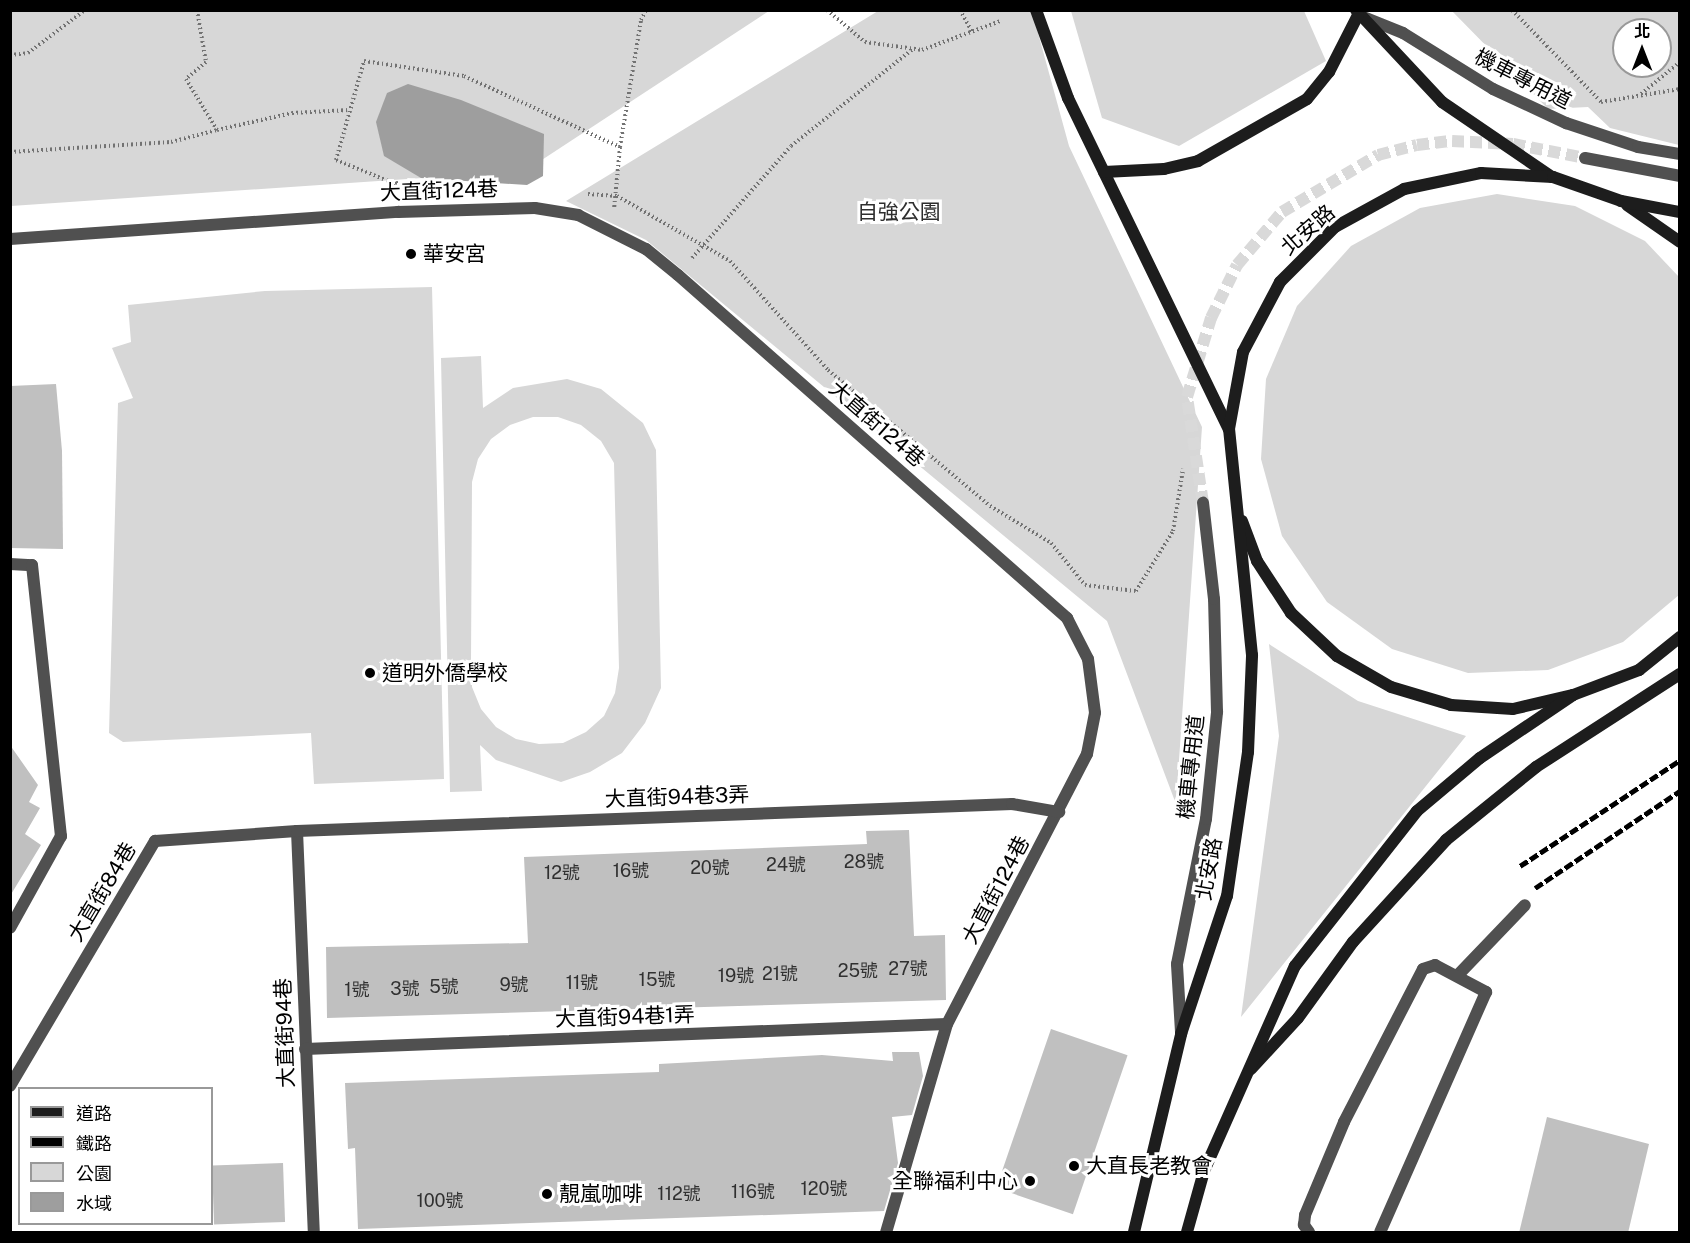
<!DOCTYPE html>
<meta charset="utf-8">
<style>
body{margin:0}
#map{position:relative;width:1690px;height:1243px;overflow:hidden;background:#fff;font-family:"Public Sans","Noto Sans TC",sans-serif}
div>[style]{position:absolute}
.green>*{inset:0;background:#d7d7d7}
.water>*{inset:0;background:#9e9e9e}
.building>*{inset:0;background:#c0c0c0;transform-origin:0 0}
.street-tunnel>*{height:12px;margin-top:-6px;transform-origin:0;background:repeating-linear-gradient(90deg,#d9d9d9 0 12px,transparent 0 18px)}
.path>*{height:4px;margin-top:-2px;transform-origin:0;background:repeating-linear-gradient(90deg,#727272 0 1.5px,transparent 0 4.5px)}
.lane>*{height:12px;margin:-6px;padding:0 6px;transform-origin:6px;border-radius:6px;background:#505050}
.street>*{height:12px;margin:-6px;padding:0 6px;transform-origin:6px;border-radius:6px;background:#505050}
.secondary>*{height:12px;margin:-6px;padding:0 6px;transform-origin:6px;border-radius:6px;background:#1d1d1d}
.rail>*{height:4.5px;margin-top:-2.25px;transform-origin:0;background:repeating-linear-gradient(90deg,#000 0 9px,transparent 0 12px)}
.dots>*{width:16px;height:16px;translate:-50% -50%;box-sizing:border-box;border:3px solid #fff;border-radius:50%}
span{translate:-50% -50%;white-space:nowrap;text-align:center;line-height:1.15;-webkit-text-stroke:6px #fff;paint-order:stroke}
.number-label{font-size:18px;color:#303030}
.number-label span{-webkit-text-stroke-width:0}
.street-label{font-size:21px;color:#000}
.park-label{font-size:21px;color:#2e2e2e}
.poi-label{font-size:21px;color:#000}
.left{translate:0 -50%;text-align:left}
.right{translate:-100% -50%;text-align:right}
.frame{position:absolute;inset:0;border:12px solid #000;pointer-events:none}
.legend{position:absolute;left:18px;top:1087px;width:195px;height:138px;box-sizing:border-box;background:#fff;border:2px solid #999;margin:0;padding:8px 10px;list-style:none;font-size:18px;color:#000}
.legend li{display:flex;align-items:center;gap:12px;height:30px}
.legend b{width:30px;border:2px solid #999}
.north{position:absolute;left:1612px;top:18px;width:60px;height:60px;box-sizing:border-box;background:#fff;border:2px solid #999;border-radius:50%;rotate:0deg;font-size:16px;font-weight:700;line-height:24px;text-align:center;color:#000}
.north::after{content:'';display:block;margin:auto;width:21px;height:27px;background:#000;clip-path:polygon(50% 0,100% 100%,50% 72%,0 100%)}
</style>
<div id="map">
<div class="green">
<div style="clip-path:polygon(11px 11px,769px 11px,525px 171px,11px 206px)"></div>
<div style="clip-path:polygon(878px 11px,1032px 11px,1069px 146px,1202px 427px,1176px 804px,1107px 621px,646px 240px,566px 201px)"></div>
<div style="clip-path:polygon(1071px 11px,1304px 11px,1326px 61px,1179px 146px,1102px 118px)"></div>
<div style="clip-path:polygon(evenodd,1452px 11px,1679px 11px,1679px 145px,1610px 128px,1588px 107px,1548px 109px,1452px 11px,1624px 30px,1660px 30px,1660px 66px,1624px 66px,1624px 30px)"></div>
<div style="clip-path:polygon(1497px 194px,1575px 206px,1645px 241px,1679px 277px,1679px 595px,1623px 642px,1548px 670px,1468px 673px,1392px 649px,1327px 602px,1282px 536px,1261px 459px,1266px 379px,1297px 306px,1351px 246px,1420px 208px)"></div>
<div style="clip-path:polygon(432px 287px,444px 779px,314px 784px,311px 733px,123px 742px,109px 733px,118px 403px,133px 398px,112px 348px,131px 342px,128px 305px,265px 291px)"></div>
<div style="clip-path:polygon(evenodd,481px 356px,483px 408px,513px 388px,567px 379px,601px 389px,643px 423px,656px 450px,661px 688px,645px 723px,622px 753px,590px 772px,561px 782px,496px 760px,480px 745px,482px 791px,450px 792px,441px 358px,481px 356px,533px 417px,558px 417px,581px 425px,601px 441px,614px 463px,619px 668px,615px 693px,604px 716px,586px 732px,563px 743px,539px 744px,516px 739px,496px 727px,481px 709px,472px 687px,471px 663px,472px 482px,478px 459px,491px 439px,510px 425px,533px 417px)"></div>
<div style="clip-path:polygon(1269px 644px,1358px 701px,1466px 736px,1241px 1017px,1279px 736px)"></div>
</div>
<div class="water">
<div style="clip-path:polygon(408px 84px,461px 100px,544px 134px,543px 176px,527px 185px,421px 178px,384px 156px,376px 122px,387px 93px)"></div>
</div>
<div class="building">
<div style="clip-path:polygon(56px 384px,62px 451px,63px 549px,10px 548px,10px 386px)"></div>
<div style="clip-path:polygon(10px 745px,38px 785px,29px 802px,40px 808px,25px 834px,41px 845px,10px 896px)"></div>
<div style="clip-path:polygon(909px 830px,914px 936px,945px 935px,946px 1000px,327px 1018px,326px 947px,528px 943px,524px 857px,867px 844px,866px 831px)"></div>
<div style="left:1051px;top:1029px;width:81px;height:168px;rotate:19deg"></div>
<div style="clip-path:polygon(892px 1052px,919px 1052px,923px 1076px,912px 1115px,892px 1117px,898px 1163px,884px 1211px,358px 1229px,355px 1148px,348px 1149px,345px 1083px,659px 1072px,659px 1064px,822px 1055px,893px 1061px)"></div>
<div style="clip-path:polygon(1547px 1117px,1649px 1144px,1628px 1233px,1519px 1233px)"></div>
<div style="left:283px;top:1163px;width:59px;height:71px;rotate:88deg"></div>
</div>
<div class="street-tunnel">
<div style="left:1203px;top:503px;width:107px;rotate:-98.6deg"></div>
<div style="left:1187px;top:397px;width:83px;rotate:-73.1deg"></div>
<div style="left:1211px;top:318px;width:59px;rotate:-63.9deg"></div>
<div style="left:1237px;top:265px;width:70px;rotate:-49.7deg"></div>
<div style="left:1282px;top:212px;width:112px;rotate:-30.7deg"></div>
<div style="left:1378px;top:155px;width:40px;rotate:-14.4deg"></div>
<div style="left:1417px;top:145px;width:35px;rotate:-7deg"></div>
<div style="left:1452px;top:141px;width:61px;rotate:2.8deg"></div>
<div style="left:1513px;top:144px;width:73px;rotate:11deg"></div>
</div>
<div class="path">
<div style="left:197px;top:10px;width:53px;rotate:80.2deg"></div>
<div style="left:206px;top:62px;width:26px;rotate:140deg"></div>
<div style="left:186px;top:79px;width:60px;rotate:58.7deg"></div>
<div style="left:217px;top:130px;width:77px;rotate:-12.8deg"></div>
<div style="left:292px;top:113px;width:57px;rotate:-3deg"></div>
<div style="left:827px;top:10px;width:50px;rotate:40.1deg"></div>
<div style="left:865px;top:42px;width:58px;rotate:8deg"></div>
<div style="left:922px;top:50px;width:84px;rotate:-20.2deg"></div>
<div style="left:960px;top:10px;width:25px;rotate:61deg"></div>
<div style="left:1512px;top:10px;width:128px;rotate:45.9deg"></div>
<div style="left:1601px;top:102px;width:80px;rotate:-9.3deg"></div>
<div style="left:10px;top:55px;width:18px;rotate:-6deg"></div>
<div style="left:28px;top:53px;width:71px;rotate:-37deg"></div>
<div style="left:1641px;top:94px;width:50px;rotate:-39.4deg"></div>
<div style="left:620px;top:147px;width:129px;rotate:-80.6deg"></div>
<div style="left:641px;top:20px;width:11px;rotate:-63deg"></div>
<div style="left:10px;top:152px;width:161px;rotate:-3.6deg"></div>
<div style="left:171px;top:142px;width:48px;rotate:-14.6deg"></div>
<div style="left:396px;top:183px;width:50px;rotate:3.4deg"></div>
<div style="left:396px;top:184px;width:65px;rotate:-158.2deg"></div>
<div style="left:336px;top:160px;width:103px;rotate:-74.2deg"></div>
<div style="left:364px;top:61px;width:101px;rotate:8.5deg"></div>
<div style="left:464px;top:76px;width:171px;rotate:24.5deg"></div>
<div style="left:620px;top:147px;width:62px;rotate:95.5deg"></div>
<div style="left:588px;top:194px;width:29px;rotate:4deg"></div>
<div style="left:617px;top:196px;width:130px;rotate:29.9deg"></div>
<div style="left:730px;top:261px;width:147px;rotate:48deg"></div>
<div style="left:828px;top:370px;width:212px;rotate:40deg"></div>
<div style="left:990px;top:506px;width:71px;rotate:31.2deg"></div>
<div style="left:1051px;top:543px;width:54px;rotate:51deg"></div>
<div style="left:1085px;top:585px;width:51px;rotate:6.7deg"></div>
<div style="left:1136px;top:591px;width:70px;rotate:-58.3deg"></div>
<div style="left:1173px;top:531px;width:63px;rotate:-80.8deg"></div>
<div style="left:692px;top:258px;width:149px;rotate:-48.5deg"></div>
<div style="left:791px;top:146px;width:156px;rotate:-38.5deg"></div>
</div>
<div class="lane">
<div style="left:10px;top:564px;width:22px;rotate:3deg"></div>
<div style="left:32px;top:565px;width:273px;rotate:83.9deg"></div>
<div style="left:61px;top:836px;width:105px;rotate:119deg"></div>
<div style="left:1457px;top:976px;width:98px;rotate:-46.2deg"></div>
<div style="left:1309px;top:1232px;width:9px;rotate:-126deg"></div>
<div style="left:1304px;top:1225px;width:10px;rotate:-84deg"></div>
<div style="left:1305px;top:1215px;width:101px;rotate:-67.2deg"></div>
<div style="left:1344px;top:1122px;width:172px;rotate:-62.7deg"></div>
<div style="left:1423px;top:969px;width:13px;rotate:-18deg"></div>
<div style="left:1435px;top:965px;width:58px;rotate:27.9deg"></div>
<div style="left:1486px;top:992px;width:262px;rotate:113.8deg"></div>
</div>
<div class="street">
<div style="left:1361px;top:16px;width:45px;rotate:22deg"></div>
<div style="left:1403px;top:33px;width:106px;rotate:31.9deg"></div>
<div style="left:1493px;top:89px;width:81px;rotate:25deg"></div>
<div style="left:1566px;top:123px;width:76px;rotate:18.4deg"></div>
<div style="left:1638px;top:147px;width:43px;rotate:9.5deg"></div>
<div style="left:1585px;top:158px;width:97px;rotate:10.7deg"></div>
<div style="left:10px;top:239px;width:389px;rotate:-4deg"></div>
<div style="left:398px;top:212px;width:137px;rotate:-1.7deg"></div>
<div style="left:535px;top:208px;width:44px;rotate:9.2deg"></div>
<div style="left:578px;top:215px;width:76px;rotate:26.6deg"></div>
<div style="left:646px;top:249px;width:41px;rotate:39.1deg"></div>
<div style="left:678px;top:275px;width:519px;rotate:41.4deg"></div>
<div style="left:1067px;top:618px;width:46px;rotate:62.9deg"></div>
<div style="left:1088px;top:659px;width:54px;rotate:82.6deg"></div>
<div style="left:1095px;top:713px;width:42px;rotate:101deg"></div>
<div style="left:1087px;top:754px;width:304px;rotate:117.4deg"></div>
<div style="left:947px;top:1024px;width:217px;rotate:106.3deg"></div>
<div style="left:297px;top:831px;width:401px;rotate:87.6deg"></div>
<div style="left:1181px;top:1032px;width:68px;rotate:-93.4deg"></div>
<div style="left:1177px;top:964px;width:148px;rotate:-78.7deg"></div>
<div style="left:1206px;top:819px;width:108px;rotate:-84.1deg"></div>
<div style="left:1217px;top:712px;width:113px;rotate:-91.5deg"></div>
<div style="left:1214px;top:599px;width:97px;rotate:-96.5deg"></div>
<div style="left:305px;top:1049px;width:642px;rotate:-2.23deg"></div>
<div style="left:10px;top:1086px;width:285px;rotate:-59.4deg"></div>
<div style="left:155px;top:841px;width:142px;rotate:-4deg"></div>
<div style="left:297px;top:831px;width:716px;rotate:-2.16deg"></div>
<div style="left:1012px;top:804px;width:48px;rotate:9.7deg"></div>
</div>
<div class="secondary">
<div style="left:1036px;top:10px;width:94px;rotate:70deg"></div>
<div style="left:1068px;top:98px;width:368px;rotate:64.1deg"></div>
<div style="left:1356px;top:10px;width:126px;rotate:46.9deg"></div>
<div style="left:1442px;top:102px;width:133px;rotate:34.3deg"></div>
<div style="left:1104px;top:172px;width:60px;rotate:-2.9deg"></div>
<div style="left:1164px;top:169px;width:35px;rotate:-13deg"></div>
<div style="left:1198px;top:161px;width:125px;rotate:-29.6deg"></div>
<div style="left:1307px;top:99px;width:35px;rotate:-51deg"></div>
<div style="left:1329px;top:72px;width:64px;rotate:-63deg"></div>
<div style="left:1627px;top:205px;width:65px;rotate:34.9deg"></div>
<div style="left:1242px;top:521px;width:43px;rotate:69.4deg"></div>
<div style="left:1257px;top:561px;width:62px;rotate:56.8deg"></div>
<div style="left:1291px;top:613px;width:63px;rotate:43.1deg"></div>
<div style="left:1337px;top:656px;width:62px;rotate:29.9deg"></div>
<div style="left:1391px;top:687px;width:63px;rotate:16.7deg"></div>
<div style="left:1451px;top:705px;width:62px;rotate:3.7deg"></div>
<div style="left:1513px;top:709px;width:62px;rotate:-13.1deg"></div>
<div style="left:1573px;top:695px;width:71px;rotate:-20.7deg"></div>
<div style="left:1639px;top:670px;width:53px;rotate:-38.8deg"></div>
<div style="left:1251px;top:1069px;width:69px;rotate:-47.3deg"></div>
<div style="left:1298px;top:1018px;width:94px;rotate:-54.1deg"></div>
<div style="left:1353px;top:942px;width:138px;rotate:-47.6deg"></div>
<div style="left:1446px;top:840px;width:116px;rotate:-39deg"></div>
<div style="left:1536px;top:767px;width:171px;rotate:-32.9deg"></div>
<div style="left:1134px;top:1232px;width:204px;rotate:-76.6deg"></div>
<div style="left:1181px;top:1034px;width:145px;rotate:-71.6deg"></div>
<div style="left:1227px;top:896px;width:146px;rotate:-81.7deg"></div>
<div style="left:1248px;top:752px;width:97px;rotate:-87.6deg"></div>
<div style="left:1252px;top:655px;width:227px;rotate:-95.8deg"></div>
<div style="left:1229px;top:429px;width:78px;rotate:-79.7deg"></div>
<div style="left:1243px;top:352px;width:79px;rotate:-62.1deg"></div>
<div style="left:1280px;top:282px;width:78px;rotate:-45deg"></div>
<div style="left:1335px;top:227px;width:79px;rotate:-28.8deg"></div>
<div style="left:1404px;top:189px;width:79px;rotate:-11.7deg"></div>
<div style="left:1481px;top:173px;width:72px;rotate:3.2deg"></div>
<div style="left:1553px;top:177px;width:72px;rotate:19.4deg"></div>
<div style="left:1621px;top:201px;width:60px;rotate:10.6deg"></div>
<div style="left:1187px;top:1232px;width:63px;rotate:-74.4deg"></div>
<div style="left:1204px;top:1171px;width:224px;rotate:-66.1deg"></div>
<div style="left:1295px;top:966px;width:197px;rotate:-51.8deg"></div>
<div style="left:1417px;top:811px;width:82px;rotate:-40.1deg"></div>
<div style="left:1480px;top:758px;width:112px;rotate:-34.1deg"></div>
</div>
<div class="rail">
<div style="left:1520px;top:866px;width:192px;rotate:-33.5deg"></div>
<div style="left:1535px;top:888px;width:174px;rotate:-33.8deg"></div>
</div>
<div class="dots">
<div style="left:411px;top:254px;background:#000"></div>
<div style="left:370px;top:673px;background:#000"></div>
<div style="left:1074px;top:1166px;background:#000"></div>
<div style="left:1030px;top:1181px;background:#000"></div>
<div style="left:547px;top:1194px;background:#000"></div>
</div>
<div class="number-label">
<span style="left:864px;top:862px">28號</span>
<span style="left:786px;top:865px">24號</span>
<span style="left:710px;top:868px">20號</span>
<span style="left:631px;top:871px">16號</span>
<span style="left:562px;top:873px">12號</span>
<span style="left:908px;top:969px">27號</span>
<span style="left:858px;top:971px">25號</span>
<span style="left:780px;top:974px">21號</span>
<span style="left:736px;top:976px">19號</span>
<span style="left:657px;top:980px">15號</span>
<span style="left:582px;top:983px">11號</span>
<span style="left:514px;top:985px">9號</span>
<span style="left:444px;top:987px">5號</span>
<span style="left:405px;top:989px">3號</span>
<span style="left:357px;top:990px">1號</span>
<span style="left:824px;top:1189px">120號</span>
<span style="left:753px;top:1192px">116號</span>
<span style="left:679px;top:1194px">112號</span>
<span style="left:440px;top:1201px">100號</span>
</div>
<div class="street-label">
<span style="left:1523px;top:79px;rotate:27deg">機車專用道</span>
<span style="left:439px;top:191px;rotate:-2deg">大直街124巷</span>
<span style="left:1308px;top:230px;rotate:-41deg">北安路</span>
<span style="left:877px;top:424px;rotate:41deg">大直街124巷</span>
<span style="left:1191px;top:767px;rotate:-84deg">機車專用道</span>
<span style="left:677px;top:797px;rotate:-2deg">大直街94巷3弄</span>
<span style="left:1209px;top:869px;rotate:-80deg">北安路</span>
<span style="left:996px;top:890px;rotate:-62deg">大直街124巷</span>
<span style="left:102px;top:892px;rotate:-59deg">大直街84巷</span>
<span style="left:625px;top:1017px;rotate:-2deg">大直街94巷1弄</span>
<span style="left:285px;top:1033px;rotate:-92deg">大直街94巷</span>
</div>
<div class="park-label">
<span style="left:899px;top:212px">自強公園</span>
</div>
<div class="poi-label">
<span class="left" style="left:423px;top:254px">華安宮</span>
<span class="left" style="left:382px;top:673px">道明外僑學校</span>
<span class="left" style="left:1086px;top:1166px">大直長老教會</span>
<span class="right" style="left:1018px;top:1181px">全聯福利中心</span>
<span class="left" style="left:559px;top:1194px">靚嵐咖啡</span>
</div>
<div class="frame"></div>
<ul class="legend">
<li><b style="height:8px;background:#1d1d1d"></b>道路</li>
<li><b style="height:8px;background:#000"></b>鐵路</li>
<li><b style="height:16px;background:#d7d7d7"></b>公園</li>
<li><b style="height:16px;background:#9e9e9e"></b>水域</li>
</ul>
<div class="north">北</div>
</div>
